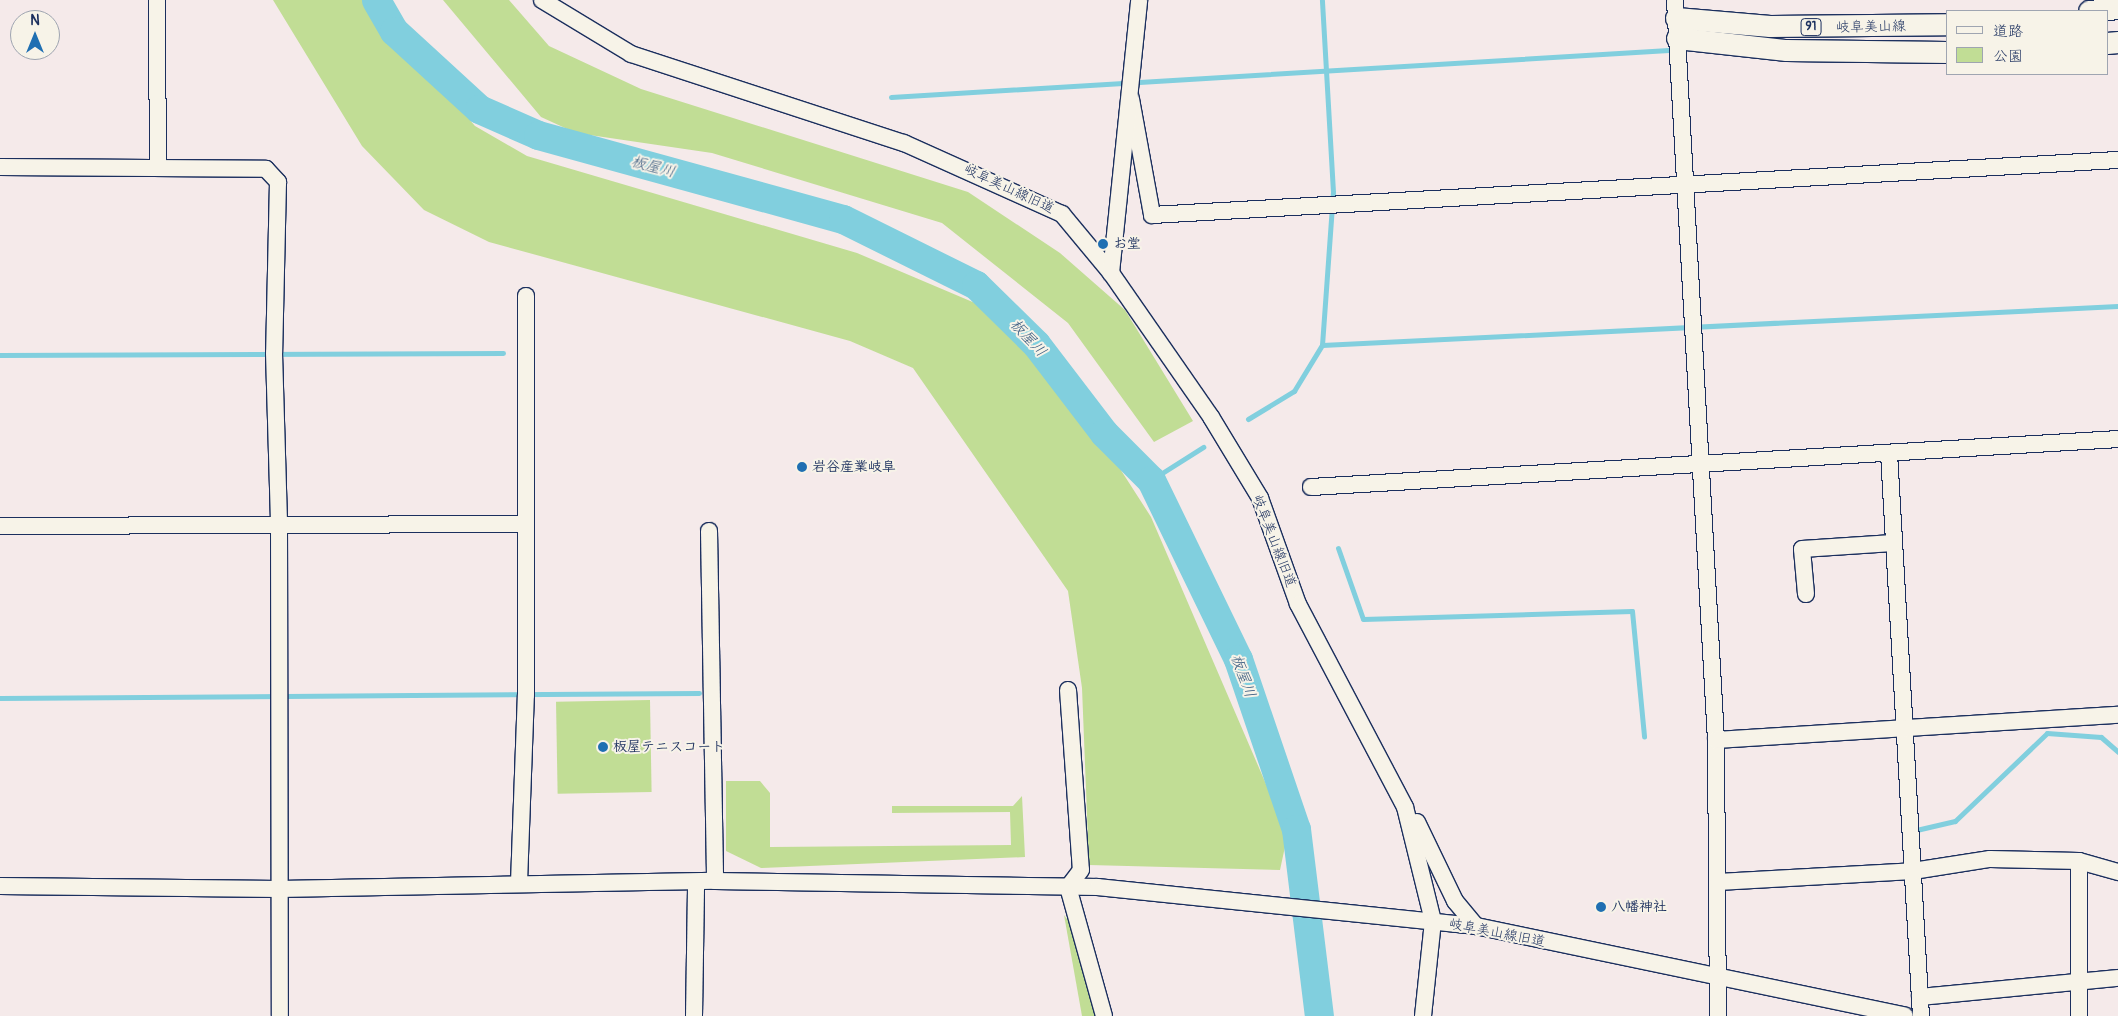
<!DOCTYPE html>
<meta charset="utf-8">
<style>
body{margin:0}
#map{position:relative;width:2118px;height:1016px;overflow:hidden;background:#f5eaea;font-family:Pangolin,"Klee One",sans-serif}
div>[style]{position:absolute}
.green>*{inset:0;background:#c1dd95;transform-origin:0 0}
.stream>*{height:5px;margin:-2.5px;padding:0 2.5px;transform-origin:2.5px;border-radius:2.5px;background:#81cfde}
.river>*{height:29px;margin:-14.5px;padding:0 14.5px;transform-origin:14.5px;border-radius:14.5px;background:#81cfde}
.roads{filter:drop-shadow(1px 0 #1b2f5e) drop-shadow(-1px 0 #1b2f5e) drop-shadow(0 1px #1b2f5e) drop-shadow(0 -1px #1b2f5e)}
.minor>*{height:16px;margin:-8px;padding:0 8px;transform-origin:8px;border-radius:8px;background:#f7f3e8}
.major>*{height:21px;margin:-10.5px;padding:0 10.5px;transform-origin:10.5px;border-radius:10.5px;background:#f7f3e8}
.dots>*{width:14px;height:14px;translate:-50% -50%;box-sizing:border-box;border:2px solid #f7f3e8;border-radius:50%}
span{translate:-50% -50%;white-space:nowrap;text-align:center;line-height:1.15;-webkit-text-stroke:4px #f7f3e8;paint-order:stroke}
.shield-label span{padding:1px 4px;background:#f7f3e8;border:1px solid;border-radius:4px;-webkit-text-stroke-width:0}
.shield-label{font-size:12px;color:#1b2f5e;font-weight:700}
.street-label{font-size:14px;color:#1b2f5e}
.poi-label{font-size:14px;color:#1b2f5e;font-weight:700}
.left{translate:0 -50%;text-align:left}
.water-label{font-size:15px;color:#34577e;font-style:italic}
.legend{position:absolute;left:1946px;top:10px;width:162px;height:65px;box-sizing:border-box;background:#f7f3e8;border:1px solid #9fa5b1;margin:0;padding:6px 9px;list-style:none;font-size:15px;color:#1b2f5e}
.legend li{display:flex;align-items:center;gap:10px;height:25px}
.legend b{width:25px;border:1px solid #9fa5b1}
.north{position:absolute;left:10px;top:10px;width:50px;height:50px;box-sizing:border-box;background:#f7f3e8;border:1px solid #9fa5b1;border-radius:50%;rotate:0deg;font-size:14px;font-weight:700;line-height:20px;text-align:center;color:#1b2f5e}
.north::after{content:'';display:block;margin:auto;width:18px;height:22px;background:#1f6fb2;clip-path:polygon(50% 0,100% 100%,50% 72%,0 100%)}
</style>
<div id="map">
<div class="green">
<div style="clip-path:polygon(273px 0,365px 0,475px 126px,527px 156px,857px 253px,975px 303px,1026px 348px,1115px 461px,1151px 517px,1275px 805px,1286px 842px,1280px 870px,1089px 865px,1082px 688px,1068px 591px,913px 368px,850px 341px,489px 242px,424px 210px,362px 146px)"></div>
<div style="clip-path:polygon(443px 0,509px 0,549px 46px,641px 89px,968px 192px,1060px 253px,1125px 310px,1193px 421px,1154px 442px,1068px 323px,942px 223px,712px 153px,576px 133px,541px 117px)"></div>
<div style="left:650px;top:700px;width:92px;height:94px;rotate:89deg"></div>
<div style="clip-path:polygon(726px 781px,760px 781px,770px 793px,770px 847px,1011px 845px,1010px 812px,892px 813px,892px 806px,1013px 806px,1022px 796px,1025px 857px,761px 868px,726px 851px)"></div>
<div style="clip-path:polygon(1064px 915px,1077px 933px,1097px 1016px,1082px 1016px)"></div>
</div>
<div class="stream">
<div style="left:891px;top:97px;width:779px;rotate:-3.46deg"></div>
<div style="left:1322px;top:345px;width:797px;rotate:-2.8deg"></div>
<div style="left:0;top:355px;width:503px;rotate:-0.23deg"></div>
<div style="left:1248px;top:419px;width:54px;rotate:-31.3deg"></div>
<div style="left:1294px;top:391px;width:54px;rotate:-58.7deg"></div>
<div style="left:1322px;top:345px;width:153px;rotate:-85.9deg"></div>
<div style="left:1333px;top:192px;width:192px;rotate:-93.3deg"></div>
<div style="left:1151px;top:480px;width:62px;rotate:-32.4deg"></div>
<div style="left:1338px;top:548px;width:75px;rotate:70.6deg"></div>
<div style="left:1363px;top:619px;width:269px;rotate:-1.7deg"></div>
<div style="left:1632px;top:611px;width:126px;rotate:84.5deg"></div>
<div style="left:0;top:698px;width:699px;rotate:-0.41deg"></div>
<div style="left:1912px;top:831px;width:44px;rotate:-13.1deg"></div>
<div style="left:1955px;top:821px;width:127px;rotate:-43.7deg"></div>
<div style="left:2047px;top:733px;width:54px;rotate:4.2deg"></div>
<div style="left:2101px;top:737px;width:23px;rotate:41deg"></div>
</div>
<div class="river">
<div style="left:376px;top:0;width:36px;rotate:60deg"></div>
<div style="left:394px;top:31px;width:115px;rotate:42.5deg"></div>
<div style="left:479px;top:109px;width:64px;rotate:23.8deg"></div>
<div style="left:538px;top:135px;width:316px;rotate:15.4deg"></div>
<div style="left:843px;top:219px;width:148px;rotate:26.4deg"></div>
<div style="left:976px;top:285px;width:84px;rotate:44.5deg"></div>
<div style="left:1036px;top:344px;width:112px;rotate:52.6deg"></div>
<div style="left:1104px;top:433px;width:66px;rotate:45deg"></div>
<div style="left:1151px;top:480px;width:199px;rotate:64.1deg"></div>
<div style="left:1238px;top:659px;width:180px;rotate:71.2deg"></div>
<div style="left:1296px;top:829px;width:188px;rotate:83deg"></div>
</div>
<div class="roads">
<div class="minor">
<div style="left:157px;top:0;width:165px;rotate:89.7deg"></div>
<div style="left:542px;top:0;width:104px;rotate:31.2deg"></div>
<div style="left:631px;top:54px;width:287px;rotate:18.1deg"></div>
<div style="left:904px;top:143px;width:173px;rotate:24.2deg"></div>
<div style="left:1062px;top:214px;width:77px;rotate:50.3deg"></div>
<div style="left:1111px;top:273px;width:175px;rotate:55.2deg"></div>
<div style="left:1211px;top:417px;width:95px;rotate:58.8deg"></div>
<div style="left:1260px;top:498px;width:113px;rotate:70.3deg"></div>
<div style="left:1298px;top:604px;width:229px;rotate:62.2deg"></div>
<div style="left:1405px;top:807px;width:117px;rotate:76.2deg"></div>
<div style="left:1433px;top:921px;width:96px;rotate:96deg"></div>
<div style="left:1675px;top:0;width:741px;rotate:86.83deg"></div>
<div style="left:1716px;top:740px;width:276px;rotate:89.6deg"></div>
<div style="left:1131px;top:99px;width:118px;rotate:79.7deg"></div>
<div style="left:1152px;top:215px;width:968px;rotate:-3.26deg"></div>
<div style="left:0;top:167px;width:266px;rotate:0.4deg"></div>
<div style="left:266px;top:169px;width:18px;rotate:47deg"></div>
<div style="left:278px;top:182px;width:171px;rotate:91.3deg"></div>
<div style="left:274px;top:353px;width:170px;rotate:88.3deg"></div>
<div style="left:279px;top:523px;width:493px;rotate:89.9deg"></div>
<div style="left:1111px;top:273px;width:274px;rotate:-84.1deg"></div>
<div style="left:1889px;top:453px;width:564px;rotate:86.75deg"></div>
<div style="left:1311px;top:487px;width:808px;rotate:-3.4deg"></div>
<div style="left:0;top:526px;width:525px;rotate:-0.22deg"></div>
<div style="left:709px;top:531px;width:350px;rotate:89deg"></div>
<div style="left:1806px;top:594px;width:45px;rotate:-95.1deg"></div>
<div style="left:1802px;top:549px;width:91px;rotate:-3.8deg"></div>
<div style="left:1068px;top:690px;width:180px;rotate:85.9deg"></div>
<div style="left:1081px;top:870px;width:21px;rotate:127deg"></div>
<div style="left:1068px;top:887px;width:134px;rotate:74.4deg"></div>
<div style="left:1716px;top:740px;width:403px;rotate:-3.6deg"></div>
<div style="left:1417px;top:822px;width:88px;rotate:64.3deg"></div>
<div style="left:1455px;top:901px;width:33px;rotate:50deg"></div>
<div style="left:1718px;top:882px;width:195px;rotate:-3.2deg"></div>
<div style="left:1913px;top:871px;width:78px;rotate:-8.9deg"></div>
<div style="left:1990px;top:859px;width:89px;rotate:1.3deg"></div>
<div style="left:2079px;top:861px;width:41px;rotate:15.8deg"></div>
<div style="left:519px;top:883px;width:188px;rotate:-87.9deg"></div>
<div style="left:526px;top:695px;width:399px;rotate:-90deg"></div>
<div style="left:0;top:886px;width:279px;rotate:0.6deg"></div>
<div style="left:279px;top:889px;width:436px;rotate:-1.1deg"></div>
<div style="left:715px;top:881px;width:383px;rotate:0.9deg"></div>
<div style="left:1098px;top:887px;width:380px;rotate:5.9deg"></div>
<div style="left:1476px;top:926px;width:438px;rotate:11.8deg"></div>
<div style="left:1920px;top:997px;width:199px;rotate:-5.5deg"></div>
<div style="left:694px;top:1016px;width:134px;rotate:-89.1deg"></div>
<div style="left:2079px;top:1016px;width:155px;rotate:-90deg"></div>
</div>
<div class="major">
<div style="left:2089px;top:11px;width:29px;rotate:-6deg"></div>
<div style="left:1676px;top:18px;width:94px;rotate:4.9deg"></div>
<div style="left:1770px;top:26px;width:177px;rotate:-0.6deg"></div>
<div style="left:1677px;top:38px;width:110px;rotate:6.3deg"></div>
<div style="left:1786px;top:50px;width:161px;rotate:0.7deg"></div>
<div style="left:2107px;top:43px;width:11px;rotate:-5deg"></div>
</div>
</div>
<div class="dots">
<div style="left:1103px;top:244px;background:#1f6fb2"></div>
<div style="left:802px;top:467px;background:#1f6fb2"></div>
<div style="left:603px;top:747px;background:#1f6fb2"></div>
<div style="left:1601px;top:907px;background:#1f6fb2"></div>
</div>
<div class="shield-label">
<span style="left:1811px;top:27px">91</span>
</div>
<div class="street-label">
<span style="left:1871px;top:27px;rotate:-1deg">岐阜美山線</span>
<span style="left:1009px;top:189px;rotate:25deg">岐阜美山線旧道</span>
<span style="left:1274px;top:541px;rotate:69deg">岐阜美山線旧道</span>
<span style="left:1497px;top:933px;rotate:11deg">岐阜美山線旧道</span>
</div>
<div class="poi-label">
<span class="left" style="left:1113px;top:244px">お堂</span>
<span class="left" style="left:812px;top:467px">岩谷産業岐阜</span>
<span class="left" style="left:613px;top:747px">板屋テニスコート</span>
<span class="left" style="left:1611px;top:907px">八幡神社</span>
</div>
<div class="water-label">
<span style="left:653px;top:167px;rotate:15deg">板屋川</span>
<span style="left:1028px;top:338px;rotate:47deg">板屋川</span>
<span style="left:1243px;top:676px;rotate:70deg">板屋川</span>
</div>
<ul class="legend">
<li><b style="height:6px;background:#f7f3e8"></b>道路</li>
<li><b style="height:14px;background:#c1dd95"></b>公園</li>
</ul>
<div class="north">N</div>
</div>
